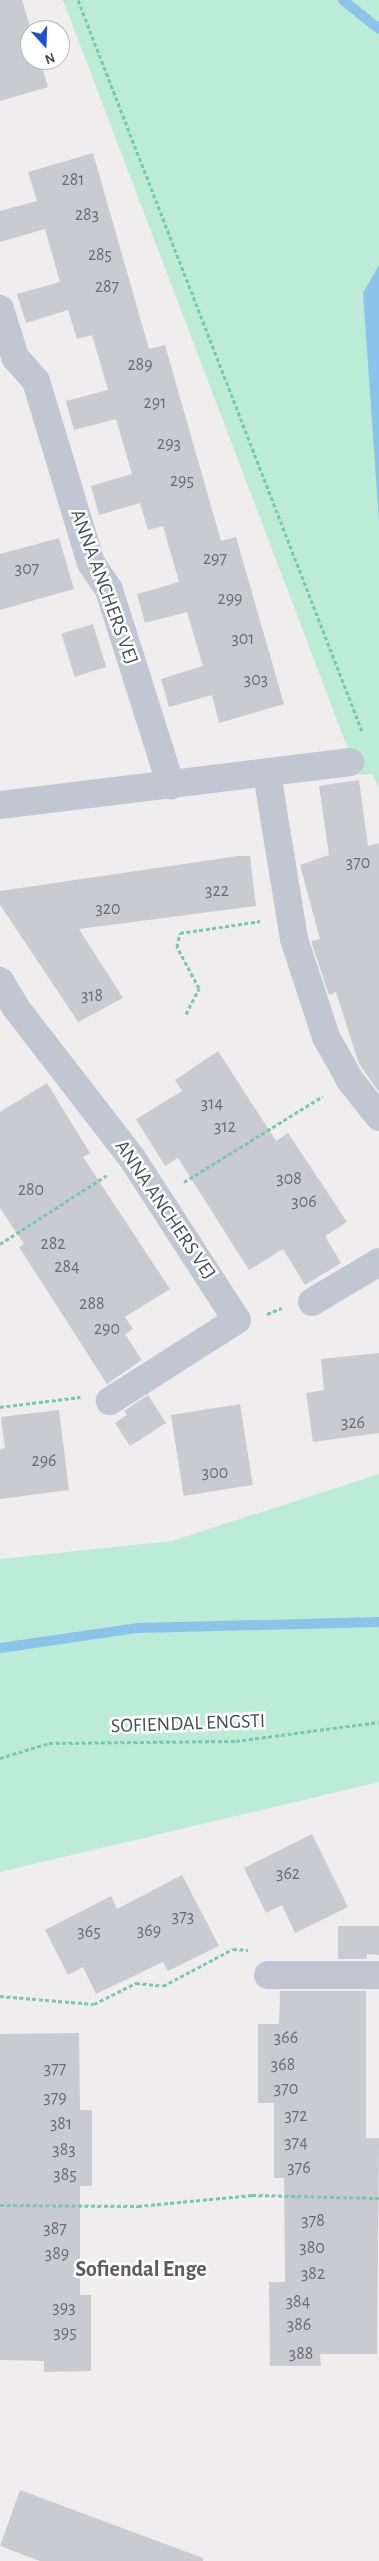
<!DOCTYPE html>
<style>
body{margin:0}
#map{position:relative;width:379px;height:2561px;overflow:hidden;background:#efeded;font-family:"Alegreya Sans",sans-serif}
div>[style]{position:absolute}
.green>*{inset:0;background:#bcecd7}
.water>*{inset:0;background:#8ac4e8}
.stream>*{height:10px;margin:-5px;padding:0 5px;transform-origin:5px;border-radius:5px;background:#8ac4e8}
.building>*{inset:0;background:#cacbd1;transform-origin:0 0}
.path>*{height:3px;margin-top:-1.5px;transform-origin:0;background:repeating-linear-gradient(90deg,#75c9ae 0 4px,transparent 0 6.5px)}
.minor>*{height:28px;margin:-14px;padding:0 14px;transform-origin:14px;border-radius:14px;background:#c0c6d2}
span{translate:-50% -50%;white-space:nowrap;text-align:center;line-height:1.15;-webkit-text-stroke:5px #fff;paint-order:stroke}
.number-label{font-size:18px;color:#676c77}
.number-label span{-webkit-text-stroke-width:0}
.street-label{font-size:20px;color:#464d59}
.quarter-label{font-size:22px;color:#5a5c61;font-weight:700}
.north{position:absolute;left:20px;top:20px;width:50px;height:50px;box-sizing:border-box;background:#fff;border:1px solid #b5b8bd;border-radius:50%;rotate:160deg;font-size:14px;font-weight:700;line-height:20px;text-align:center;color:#464d59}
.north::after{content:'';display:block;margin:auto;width:18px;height:22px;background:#1f4fd6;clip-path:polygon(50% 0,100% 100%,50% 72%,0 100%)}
</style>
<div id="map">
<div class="green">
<div style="clip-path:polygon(63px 0,379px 0,379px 788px,372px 774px,360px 775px,343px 736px)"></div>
<div style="clip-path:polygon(379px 1474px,379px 1782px,0 1872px,0 1559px,172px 1541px)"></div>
</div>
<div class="water">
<div style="clip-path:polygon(379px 265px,379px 521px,363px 293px)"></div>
</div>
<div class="stream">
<div style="left:343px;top:0;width:46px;rotate:38.9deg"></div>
<div style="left:0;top:1648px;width:138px;rotate:-8.3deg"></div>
<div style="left:137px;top:1628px;width:242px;rotate:-1.4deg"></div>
</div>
<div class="building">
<div style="clip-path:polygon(0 0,22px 0,31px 30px,30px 60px,40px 60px,48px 87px,0 101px)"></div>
<div style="clip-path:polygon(93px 153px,149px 349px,165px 345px,221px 541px,236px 537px,284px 704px,219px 723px,212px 695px,169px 707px,161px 679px,203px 666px,187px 612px,145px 623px,137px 594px,179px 582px,163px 526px,148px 530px,140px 503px,99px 515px,91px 486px,132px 474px,116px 419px,74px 430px,70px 416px,66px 401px,108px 390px,92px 335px,77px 339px,68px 310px,26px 323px,17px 294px,60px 282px,45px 229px,0 242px,0 211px,37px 201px,28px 172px)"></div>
<div style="clip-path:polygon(59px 538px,74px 589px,0 610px,0 554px)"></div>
<div style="left:93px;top:624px;width:45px;height:33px;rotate:73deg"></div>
<div style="clip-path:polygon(359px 780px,368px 846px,379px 843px,379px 1092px,359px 1064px,336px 992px,329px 995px,311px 941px,320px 939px,300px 865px,329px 855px,319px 786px)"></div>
<div style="clip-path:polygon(238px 856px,250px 856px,256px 906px,79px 929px,123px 998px,78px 1022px,0 905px,0 891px)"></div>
<div style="clip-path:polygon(218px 1051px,276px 1141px,288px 1133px,347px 1222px,325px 1236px,341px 1263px,305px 1285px,283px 1249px,249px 1270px,178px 1158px,165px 1166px,136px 1119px,182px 1091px,175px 1080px)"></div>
<div style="clip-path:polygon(47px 1083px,90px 1153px,83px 1157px,170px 1289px,125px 1317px,133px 1329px,125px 1334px,142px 1360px,107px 1384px,19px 1247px,24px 1244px,0 1208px,0 1112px)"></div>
<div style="clip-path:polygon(379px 1353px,379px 1433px,313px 1442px,306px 1393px,324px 1390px,321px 1359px)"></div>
<div style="clip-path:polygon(148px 1395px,166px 1423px,130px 1446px,115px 1423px,127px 1415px,124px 1411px)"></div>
<div style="left:240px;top:1404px;width:82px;height:70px;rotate:81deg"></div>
<div style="clip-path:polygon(59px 1410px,69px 1490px,0 1499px,0 1449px,5px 1448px,1px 1417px)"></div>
<div style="clip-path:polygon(312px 1834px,348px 1907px,295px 1933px,282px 1905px,266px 1913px,244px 1868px)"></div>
<div style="clip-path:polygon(182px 1875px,219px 1946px,168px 1971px,163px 1962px,96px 1994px,83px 1967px,68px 1975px,45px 1930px,111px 1896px,117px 1909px)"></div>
<div style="clip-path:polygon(338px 1926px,379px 1926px,379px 1955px,367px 1954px,367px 1959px,338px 1959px)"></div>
<div style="clip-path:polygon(280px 1991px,366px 1991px,366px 2138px,379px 2138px,377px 2354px,320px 2354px,321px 2366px,270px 2366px,269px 2282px,285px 2282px,284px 2178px,274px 2178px,274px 2103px,258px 2103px,258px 2024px,279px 2024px)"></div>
<div style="clip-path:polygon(79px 2033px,80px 2110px,92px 2110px,92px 2186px,80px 2186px,80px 2295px,91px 2295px,91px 2371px,44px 2372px,44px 2361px,0 2360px,0 2034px)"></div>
<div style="clip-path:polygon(20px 2490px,203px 2558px,203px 2561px,40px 2561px,0 2546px)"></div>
</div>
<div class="path">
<div style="left:78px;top:0;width:784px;rotate:68.77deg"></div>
<div style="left:186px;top:1014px;width:29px;rotate:-63deg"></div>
<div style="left:199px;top:988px;width:47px;rotate:-118.2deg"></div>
<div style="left:177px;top:947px;width:14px;rotate:-78deg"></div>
<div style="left:180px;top:933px;width:81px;rotate:-8.5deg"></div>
<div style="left:184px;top:1182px;width:163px;rotate:-31.7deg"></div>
<div style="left:0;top:1244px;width:127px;rotate:-32.8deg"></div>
<div style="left:267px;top:1314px;width:16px;rotate:-22deg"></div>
<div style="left:0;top:1407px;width:81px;rotate:-7.1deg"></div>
<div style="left:0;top:1758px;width:51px;rotate:-17deg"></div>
<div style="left:49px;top:1743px;width:187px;rotate:-0.6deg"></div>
<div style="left:236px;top:1741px;width:144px;rotate:-7.6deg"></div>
<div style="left:0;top:1996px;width:94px;rotate:4.9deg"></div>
<div style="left:94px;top:2004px;width:47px;rotate:-26.6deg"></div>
<div style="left:136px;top:1983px;width:27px;rotate:6deg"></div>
<div style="left:163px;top:1986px;width:79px;rotate:-27.9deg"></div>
<div style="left:233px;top:1949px;width:15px;rotate:4deg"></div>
<div style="left:0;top:2205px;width:138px;rotate:0.4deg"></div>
<div style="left:138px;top:2206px;width:115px;rotate:-5.5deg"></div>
<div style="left:252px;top:2195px;width:127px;rotate:1.4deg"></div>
</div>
<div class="minor">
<div style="left:0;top:309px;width:50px;rotate:72.6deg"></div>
<div style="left:15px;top:357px;width:32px;rotate:49deg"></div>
<div style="left:36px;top:381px;width:190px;rotate:73.2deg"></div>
<div style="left:91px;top:563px;width:32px;rotate:56deg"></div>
<div style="left:109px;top:590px;width:205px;rotate:72.4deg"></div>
<div style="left:267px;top:774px;width:167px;rotate:80.7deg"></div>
<div style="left:294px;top:939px;width:103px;rotate:71.9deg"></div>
<div style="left:326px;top:1037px;width:49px;rotate:60.8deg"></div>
<div style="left:350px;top:1080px;width:47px;rotate:51.9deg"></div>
<div style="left:0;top:805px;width:353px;rotate:-7deg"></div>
<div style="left:0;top:981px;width:31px;rotate:59deg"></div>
<div style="left:16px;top:1008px;width:190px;rotate:52.3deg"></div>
<div style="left:132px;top:1158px;width:193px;rotate:57.1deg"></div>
<div style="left:237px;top:1320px;width:151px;rotate:147.5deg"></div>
<div style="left:312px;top:1302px;width:78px;rotate:-30.8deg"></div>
<div style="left:268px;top:1975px;width:111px"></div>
</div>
<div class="number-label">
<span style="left:73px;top:180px">281</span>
<span style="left:87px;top:215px">283</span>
<span style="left:100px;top:255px">285</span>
<span style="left:107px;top:287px">287</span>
<span style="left:140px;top:365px">289</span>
<span style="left:155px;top:403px">291</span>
<span style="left:169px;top:444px">293</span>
<span style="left:182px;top:481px">295</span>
<span style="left:215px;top:559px">297</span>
<span style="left:27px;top:569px">307</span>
<span style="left:230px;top:599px">299</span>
<span style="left:243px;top:639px">301</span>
<span style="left:256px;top:680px">303</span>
<span style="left:358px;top:863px">370</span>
<span style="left:217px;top:891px">322</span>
<span style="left:108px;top:909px">320</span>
<span style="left:92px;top:996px">318</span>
<span style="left:212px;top:1104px">314</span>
<span style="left:225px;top:1127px">312</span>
<span style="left:289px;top:1179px">308</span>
<span style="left:31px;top:1190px">280</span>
<span style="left:304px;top:1202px">306</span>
<span style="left:53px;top:1244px">282</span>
<span style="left:67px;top:1267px">284</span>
<span style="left:92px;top:1304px">288</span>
<span style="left:107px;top:1329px">290</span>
<span style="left:353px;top:1423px">326</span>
<span style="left:44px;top:1461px">296</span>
<span style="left:215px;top:1473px">300</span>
<span style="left:288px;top:1874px">362</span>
<span style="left:183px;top:1917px">373</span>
<span style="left:149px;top:1931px">369</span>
<span style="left:89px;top:1932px">365</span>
<span style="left:286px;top:2038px">366</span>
<span style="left:283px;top:2065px">368</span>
<span style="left:55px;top:2069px">377</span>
<span style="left:286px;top:2089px">370</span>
<span style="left:55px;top:2098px">379</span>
<span style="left:296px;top:2116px">372</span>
<span style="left:61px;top:2124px">381</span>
<span style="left:296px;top:2143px">374</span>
<span style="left:64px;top:2150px">383</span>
<span style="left:299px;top:2168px">376</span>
<span style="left:65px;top:2175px">385</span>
<span style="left:313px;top:2221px">378</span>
<span style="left:55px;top:2229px">387</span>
<span style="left:312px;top:2248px">380</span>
<span style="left:57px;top:2254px">389</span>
<span style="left:313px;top:2274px">382</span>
<span style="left:298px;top:2302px">384</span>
<span style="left:64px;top:2308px">393</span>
<span style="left:299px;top:2325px">386</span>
<span style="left:65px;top:2333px">395</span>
<span style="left:301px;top:2354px">388</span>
</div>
<div class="street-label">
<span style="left:104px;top:587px;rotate:70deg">ANNA ANCHERS VEJ</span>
<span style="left:165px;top:1210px;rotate:56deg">ANNA ANCHERS VEJ</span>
<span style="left:188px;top:1724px;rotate:-2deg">SOFIENDAL ENGSTI</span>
</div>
<div class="quarter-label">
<span style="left:141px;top:2270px">Sofiendal Enge</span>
</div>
<div class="north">N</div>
</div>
